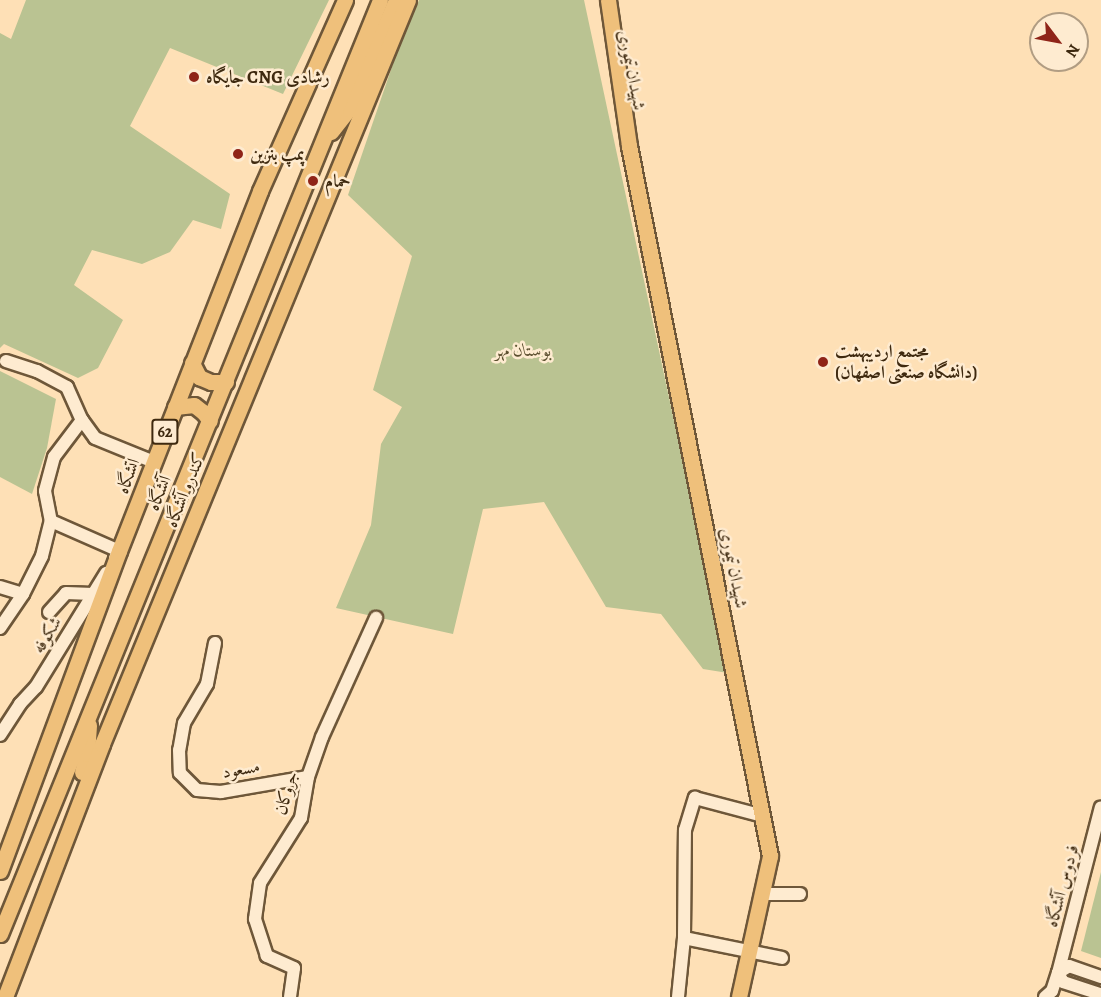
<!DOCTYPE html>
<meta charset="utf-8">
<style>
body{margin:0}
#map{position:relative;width:1101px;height:997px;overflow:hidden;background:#fee0b6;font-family:Alegreya,Amiri,serif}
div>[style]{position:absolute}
.green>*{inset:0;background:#bac392}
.roads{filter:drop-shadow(2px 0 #6e5739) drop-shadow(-2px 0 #6e5739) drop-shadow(0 2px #6e5739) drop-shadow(0 -2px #6e5739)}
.minor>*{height:12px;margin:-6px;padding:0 6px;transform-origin:6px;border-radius:6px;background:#feebd0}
.major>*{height:15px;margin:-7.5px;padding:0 7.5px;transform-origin:7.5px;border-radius:7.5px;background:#efc07b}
.dots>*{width:16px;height:16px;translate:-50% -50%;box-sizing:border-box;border:3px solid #feebd0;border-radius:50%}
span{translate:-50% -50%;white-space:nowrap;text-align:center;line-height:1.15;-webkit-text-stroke:5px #feebd0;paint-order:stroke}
.shield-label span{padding:2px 4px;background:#feebd0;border:2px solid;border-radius:4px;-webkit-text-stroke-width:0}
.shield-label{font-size:16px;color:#3e290f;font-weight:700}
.street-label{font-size:18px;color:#3e290f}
.poi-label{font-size:18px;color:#3e290f;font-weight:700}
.left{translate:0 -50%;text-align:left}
.park-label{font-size:18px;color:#5d5030;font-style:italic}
.north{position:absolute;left:1029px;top:12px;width:60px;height:60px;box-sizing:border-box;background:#feebd0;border:2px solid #b19d83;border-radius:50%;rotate:122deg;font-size:16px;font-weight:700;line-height:24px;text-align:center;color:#3e290f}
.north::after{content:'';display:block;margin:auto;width:21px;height:27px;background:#8f2418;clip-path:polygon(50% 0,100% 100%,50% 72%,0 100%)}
</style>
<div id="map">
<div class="green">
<div style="clip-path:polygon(26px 0,329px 0,283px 94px,170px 48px,130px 126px,230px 194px,221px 229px,193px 220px,170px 252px,142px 264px,92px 250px,74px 285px,123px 320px,98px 368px,78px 378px,4px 344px,0 348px,0 33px,11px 39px)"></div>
<div style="clip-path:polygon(419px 0,584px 0,728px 673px,703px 669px,661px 614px,606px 607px,544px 502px,483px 509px,453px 634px,336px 608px,371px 525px,381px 444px,402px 407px,373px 390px,412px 256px,348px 195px,396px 55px)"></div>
<div style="clip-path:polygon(0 371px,56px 399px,47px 448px,32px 494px,0 477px)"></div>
<div style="clip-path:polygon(1101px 872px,1101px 958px,1081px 951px)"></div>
</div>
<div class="roads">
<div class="minor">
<div style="left:6px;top:361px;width:33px;rotate:18deg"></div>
<div style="left:37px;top:371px;width:34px;rotate:28deg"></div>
<div style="left:67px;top:387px;width:36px;rotate:66deg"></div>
<div style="left:82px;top:420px;width:22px;rotate:54deg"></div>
<div style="left:95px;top:438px;width:64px;rotate:22.1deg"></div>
<div style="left:82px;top:420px;width:46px;rotate:127.1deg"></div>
<div style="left:54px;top:457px;width:35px;rotate:105deg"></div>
<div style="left:45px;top:491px;width:31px;rotate:79deg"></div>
<div style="left:51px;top:521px;width:74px;rotate:23.8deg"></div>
<div style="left:119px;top:551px;width:8px;rotate:120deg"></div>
<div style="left:0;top:587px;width:24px;rotate:17deg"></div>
<div style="left:49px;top:612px;width:25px;rotate:-48deg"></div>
<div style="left:66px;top:593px;width:27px;rotate:2deg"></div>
<div style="left:0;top:628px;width:41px;rotate:-55.9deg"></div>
<div style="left:23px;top:594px;width:42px;rotate:-63.4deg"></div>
<div style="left:42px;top:556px;width:36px;rotate:-76deg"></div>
<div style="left:215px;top:643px;width:42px;rotate:101deg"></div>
<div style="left:207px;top:684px;width:45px;rotate:120.5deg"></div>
<div style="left:184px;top:723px;width:27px;rotate:100deg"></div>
<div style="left:179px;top:750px;width:23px;rotate:88deg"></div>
<div style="left:180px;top:773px;width:24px;rotate:45deg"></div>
<div style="left:197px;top:790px;width:24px;rotate:5deg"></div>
<div style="left:221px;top:792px;width:88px;rotate:-9.8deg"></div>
<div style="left:0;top:735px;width:37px;rotate:-57deg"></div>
<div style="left:20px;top:704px;width:23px;rotate:-47deg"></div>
<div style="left:36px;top:687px;width:134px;rotate:-58.4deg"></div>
<div style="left:762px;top:894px;width:38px"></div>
<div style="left:684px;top:938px;width:100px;rotate:11.5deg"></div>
<div style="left:1058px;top:973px;width:10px;rotate:61deg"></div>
<div style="left:1063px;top:982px;width:40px;rotate:18deg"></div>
<div style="left:1058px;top:973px;width:13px;rotate:-32deg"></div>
<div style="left:1069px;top:966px;width:34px;rotate:19deg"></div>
<div style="left:290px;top:997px;width:29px;rotate:-82deg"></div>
<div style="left:294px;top:968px;width:30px;rotate:-156deg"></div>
<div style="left:267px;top:956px;width:39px;rotate:-108deg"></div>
<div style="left:255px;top:919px;width:36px;rotate:-82deg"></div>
<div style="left:260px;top:883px;width:77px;rotate:-57.8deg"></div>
<div style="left:301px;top:818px;width:42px;rotate:-80.3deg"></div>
<div style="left:308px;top:777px;width:42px;rotate:-70.7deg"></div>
<div style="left:322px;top:737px;width:131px;rotate:-65.6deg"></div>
<div style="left:678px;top:997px;width:59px;rotate:-84.2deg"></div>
<div style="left:684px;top:938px;width:108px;rotate:-89.5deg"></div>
<div style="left:685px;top:830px;width:34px;rotate:-73deg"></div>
<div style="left:695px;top:798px;width:70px;rotate:14.8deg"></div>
<div style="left:1045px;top:997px;width:9px;rotate:-41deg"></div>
<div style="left:1052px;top:991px;width:19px;rotate:-72deg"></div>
<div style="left:1058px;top:973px;width:171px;rotate:-75.5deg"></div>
</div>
<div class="major">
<div style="left:608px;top:0;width:148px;rotate:81.8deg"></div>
<div style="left:629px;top:146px;width:724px;rotate:78.77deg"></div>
<div style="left:770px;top:856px;width:144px;rotate:102.4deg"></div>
<div style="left:331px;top:132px;width:29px;rotate:-52deg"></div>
<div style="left:349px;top:109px;width:119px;rotate:-66.7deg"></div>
<div style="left:192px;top:363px;width:16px;rotate:63deg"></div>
<div style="left:199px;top:377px;width:13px;rotate:23deg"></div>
<div style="left:211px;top:382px;width:15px"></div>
<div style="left:175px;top:407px;width:19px;rotate:-6deg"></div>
<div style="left:194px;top:405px;width:11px;rotate:38deg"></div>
<div style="left:203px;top:412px;width:11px;rotate:52deg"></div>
<div style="left:82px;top:772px;width:19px;rotate:-74deg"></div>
<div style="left:87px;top:754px;width:29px;rotate:-86deg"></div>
<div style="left:0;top:871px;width:341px;rotate:-69.6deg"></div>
<div style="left:119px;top:551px;width:387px;rotate:-68.6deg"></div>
<div style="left:260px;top:191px;width:209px;rotate:-66deg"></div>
<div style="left:0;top:934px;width:1008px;rotate:-67.86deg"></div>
<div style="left:5px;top:997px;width:271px;rotate:-69deg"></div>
<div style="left:102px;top:744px;width:804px;rotate:-67.64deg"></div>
</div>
</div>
<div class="dots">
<div style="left:194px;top:77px;background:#8f2418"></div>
<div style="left:238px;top:154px;background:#8f2418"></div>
<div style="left:313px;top:181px;background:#8f2418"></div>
<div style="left:823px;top:362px;background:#8f2418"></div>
</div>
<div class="shield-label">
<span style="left:165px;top:432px">62</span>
</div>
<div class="street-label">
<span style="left:632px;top:70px;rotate:79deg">شهیدان تیموری</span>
<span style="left:128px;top:476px;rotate:-69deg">اتشگاه</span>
<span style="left:185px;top:490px;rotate:-68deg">کندرو آتشگاه</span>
<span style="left:159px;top:493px;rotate:-67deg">آتشگاه</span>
<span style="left:734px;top:568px;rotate:79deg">شهیدان تیموری</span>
<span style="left:47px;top:635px;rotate:-59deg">شکوفه</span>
<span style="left:241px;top:769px;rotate:-10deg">مسعود</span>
<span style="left:286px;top:793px;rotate:-74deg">جروکان</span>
<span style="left:1062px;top:886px;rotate:-75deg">فردوس آتشگاه</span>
</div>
<div class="poi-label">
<span class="left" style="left:206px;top:77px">جایگاه CNG رشادی</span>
<span class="left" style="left:250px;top:154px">پمپ بنزین</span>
<span class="left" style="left:325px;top:181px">حمام</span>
<span class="left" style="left:835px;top:362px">مجتمع اردیبهشت<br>(دانشگاه صنعتی اصفهان)</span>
</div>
<div class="park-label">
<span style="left:523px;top:350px">بوستان مهر</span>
</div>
<div class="north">N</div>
</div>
